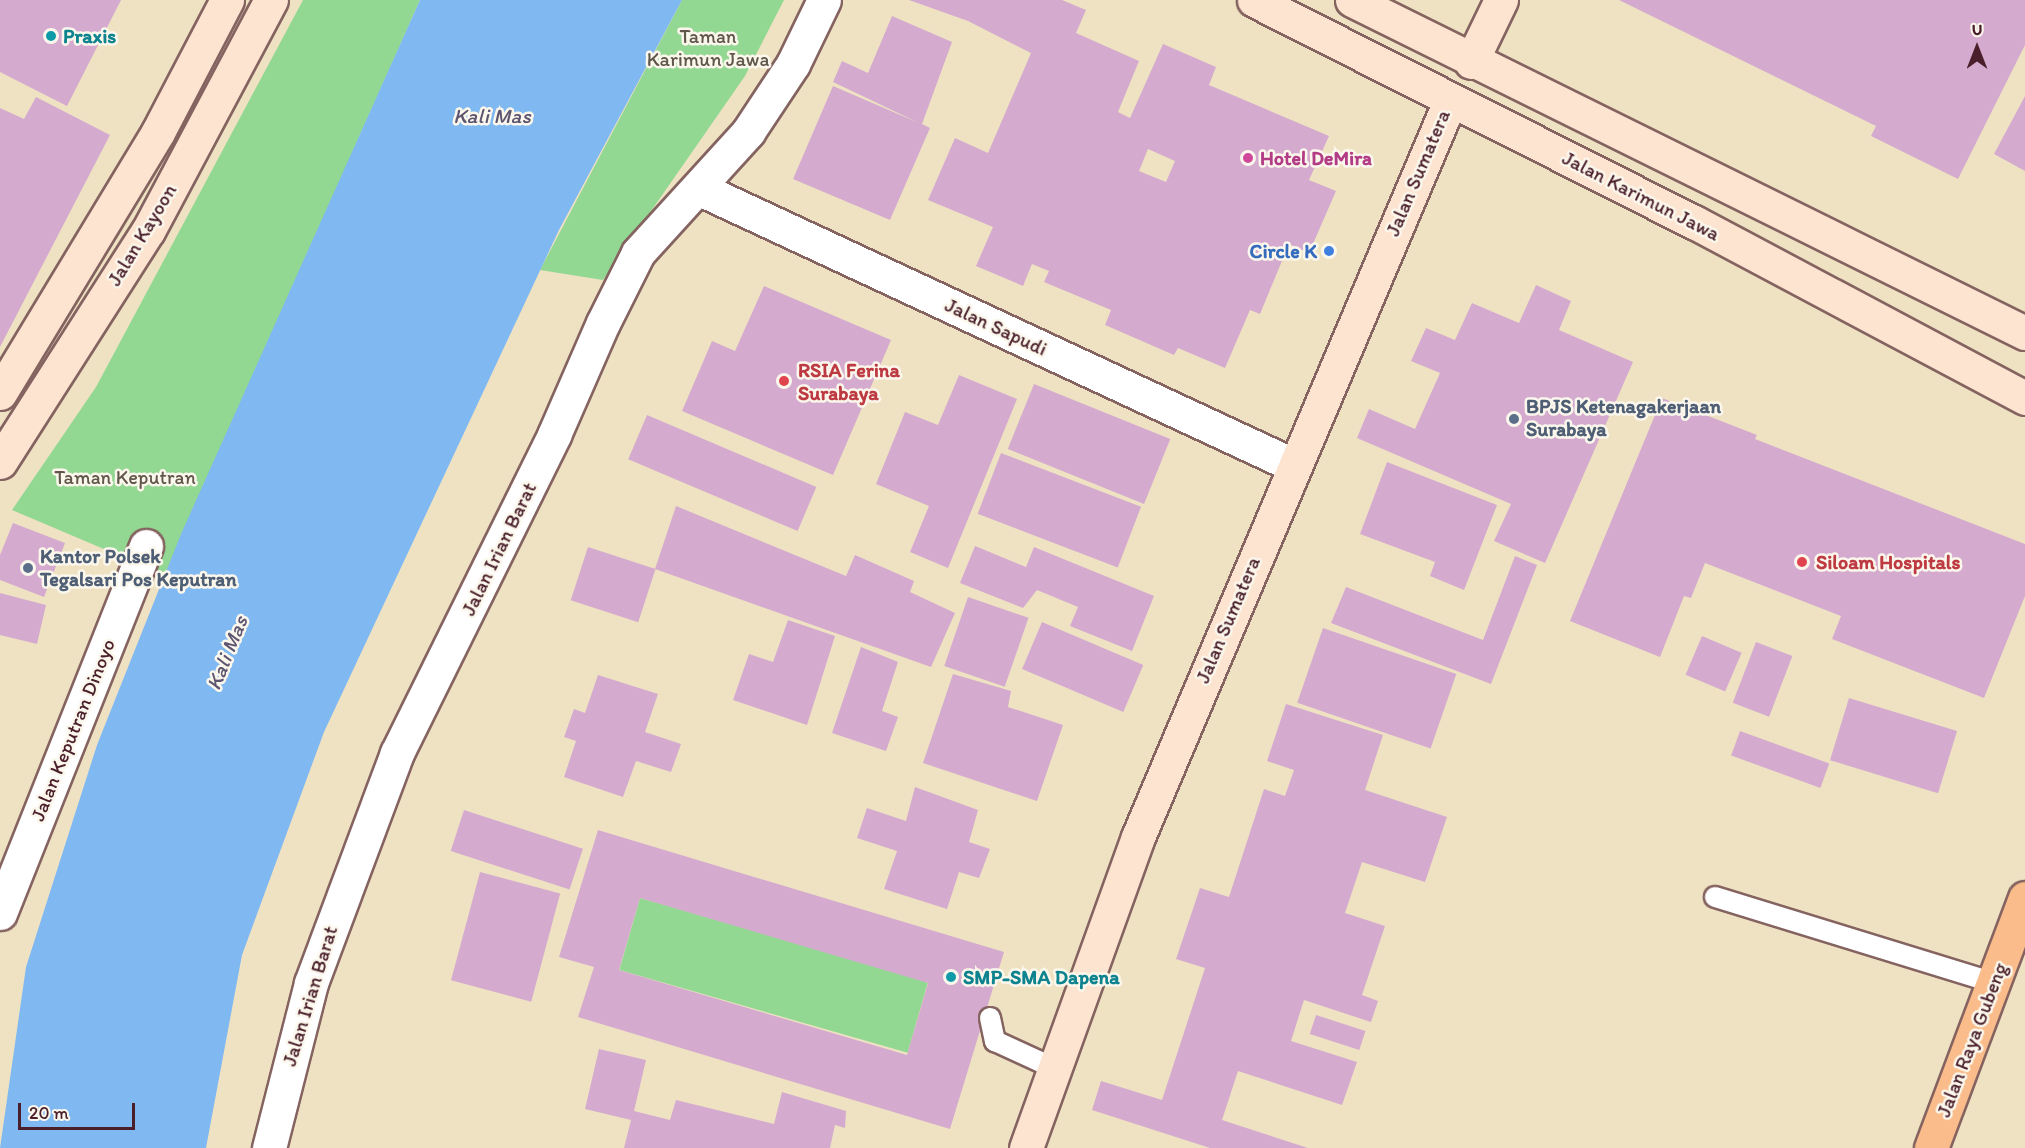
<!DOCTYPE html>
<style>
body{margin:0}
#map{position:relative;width:2025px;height:1148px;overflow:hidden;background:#efe2c3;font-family:Itim,sans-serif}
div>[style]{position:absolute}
.green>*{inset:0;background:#92d892;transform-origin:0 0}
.water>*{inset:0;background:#80b9f1}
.building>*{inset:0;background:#d4abce;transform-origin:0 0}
.roads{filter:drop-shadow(2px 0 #846360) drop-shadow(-2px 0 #846360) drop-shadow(0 2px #846360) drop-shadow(0 -2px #846360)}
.lane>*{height:20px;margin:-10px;padding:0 10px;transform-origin:10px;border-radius:10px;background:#fff}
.street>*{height:33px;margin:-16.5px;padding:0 16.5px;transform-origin:16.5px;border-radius:16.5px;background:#fff}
.secondary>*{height:33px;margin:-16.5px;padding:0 16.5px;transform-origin:16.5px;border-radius:16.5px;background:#fde4d0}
.highway>*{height:33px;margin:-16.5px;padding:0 16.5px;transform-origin:16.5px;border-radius:16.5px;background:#f9bc8a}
.dots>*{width:16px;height:16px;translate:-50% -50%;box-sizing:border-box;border:3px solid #fbf7ec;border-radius:50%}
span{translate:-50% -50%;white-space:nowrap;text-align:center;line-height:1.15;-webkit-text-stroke:5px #fbf7ec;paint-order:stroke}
.culture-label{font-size:20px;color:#0d838f;font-weight:700}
.left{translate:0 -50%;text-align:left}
.park-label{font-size:20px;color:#60564a}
.hotel-label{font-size:20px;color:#b23c85;font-weight:700}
.street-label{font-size:20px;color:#4a1f2b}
.shop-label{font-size:20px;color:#366cbe;font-weight:700}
.right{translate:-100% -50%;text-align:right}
.health-label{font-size:20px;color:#be3a42;font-weight:700}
.service-label{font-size:20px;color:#4e5e75;font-weight:700}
.water-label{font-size:21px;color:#5d5570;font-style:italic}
.north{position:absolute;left:1947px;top:18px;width:60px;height:60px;-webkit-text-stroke:4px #fbf7ec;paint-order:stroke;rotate:0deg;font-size:16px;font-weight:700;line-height:24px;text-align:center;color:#4a1f2b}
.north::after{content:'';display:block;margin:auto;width:21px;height:27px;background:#4a1f2b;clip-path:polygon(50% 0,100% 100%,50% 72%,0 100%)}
.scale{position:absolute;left:18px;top:1103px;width:117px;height:27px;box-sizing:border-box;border:3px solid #4a1f2b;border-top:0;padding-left:8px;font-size:18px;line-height:21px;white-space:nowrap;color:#4a1f2b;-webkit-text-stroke:4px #fbf7ec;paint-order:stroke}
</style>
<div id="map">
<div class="green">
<div style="clip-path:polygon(303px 0,420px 0,165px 575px,12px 510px,96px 387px)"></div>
<div style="clip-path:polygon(682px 0,784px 0,745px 76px,603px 280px,540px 270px)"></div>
<div style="left:640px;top:898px;width:300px;height:75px;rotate:16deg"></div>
</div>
<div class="water">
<div style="clip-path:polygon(420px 0,682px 0,559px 230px,324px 732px,242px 955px,206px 1148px,0 1148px,26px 967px,97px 745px,181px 534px)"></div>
</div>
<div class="building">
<div style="clip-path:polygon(0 0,121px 0,67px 106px,0 72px)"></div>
<div style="clip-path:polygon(evenodd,909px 0,1062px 0,1086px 10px,1076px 33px,1139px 61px,1118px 112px,1130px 118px,1163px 44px,1216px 67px,1209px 85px,1329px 136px,1309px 180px,1336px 191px,1309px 253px,1289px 244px,1260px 314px,1250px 310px,1225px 368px,1178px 348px,1174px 355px,1105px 325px,1111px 310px,1044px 282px,1049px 271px,1032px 264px,1023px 286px,976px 266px,993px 227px,928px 200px,955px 138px,988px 153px,1031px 53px,968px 21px,909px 0,1148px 149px,1175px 161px,1166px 182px,1139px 171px,1148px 149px)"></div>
<div style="clip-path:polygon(1619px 0,2025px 0,2025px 45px,1958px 179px,1871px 136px,1876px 126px)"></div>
<div style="clip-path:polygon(892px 16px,952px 42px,922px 124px,930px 128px,890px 220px,793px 179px,833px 86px,919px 123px,833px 82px,842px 61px,868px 73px)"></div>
<div style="clip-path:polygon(2025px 96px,2025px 171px,1994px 154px)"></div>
<div style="clip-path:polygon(36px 97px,110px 135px,0 347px,0 108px,24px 119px)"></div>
<div style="clip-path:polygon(1536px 285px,1571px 301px,1559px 330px,1633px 362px,1545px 563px,1494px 541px,1511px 504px,1357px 438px,1369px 409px,1415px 429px,1440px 373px,1411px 361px,1426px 328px,1455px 340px,1472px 303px,1519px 323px)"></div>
<div style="clip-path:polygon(764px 286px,891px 340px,833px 475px,682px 411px,712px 341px,735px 351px)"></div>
<div style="clip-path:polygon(959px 375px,1017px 399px,948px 568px,910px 552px,929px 506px,876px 484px,905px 412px,938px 425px)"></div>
<div style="left:1034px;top:384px;width:147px;height:70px;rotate:22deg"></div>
<div style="clip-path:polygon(1662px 398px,1757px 435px,1755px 439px,2025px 544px,2025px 596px,1984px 698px,1832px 639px,1841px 616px,1705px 563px,1691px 598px,1684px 596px,1660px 657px,1570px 621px)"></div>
<div style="left:647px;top:415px;width:184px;height:48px;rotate:23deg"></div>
<div style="left:1001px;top:453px;width:150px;height:65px;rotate:21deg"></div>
<div style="clip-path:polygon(1387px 462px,1497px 505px,1464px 590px,1430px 576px,1435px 562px,1360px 534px)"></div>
<div style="clip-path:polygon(676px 506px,846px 576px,855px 555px,914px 581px,910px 592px,955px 613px,931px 667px,655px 569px)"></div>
<div style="clip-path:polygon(13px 523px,65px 543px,44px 597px,0 580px,0 555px)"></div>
<div style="clip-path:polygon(975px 546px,1026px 567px,1034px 547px,1154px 596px,1132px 651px,1070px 626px,1078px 607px,1037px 590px,1023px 608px,960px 583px)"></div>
<div style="left:588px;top:547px;width:71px;height:56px;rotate:18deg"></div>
<div style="clip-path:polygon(1515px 556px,1537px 565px,1491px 684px,1331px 623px,1346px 587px,1483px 640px)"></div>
<div style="clip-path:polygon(0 593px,46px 605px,37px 644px,0 635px)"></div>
<div style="left:968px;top:597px;width:64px;height:73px;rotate:19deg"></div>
<div style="clip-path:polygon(788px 620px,835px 636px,807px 725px,733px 700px,749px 654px,773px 662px)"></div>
<div style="left:1042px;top:622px;width:110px;height:51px;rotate:23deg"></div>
<div style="left:1323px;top:628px;width:141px;height:79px;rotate:19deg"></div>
<div style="left:1702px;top:636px;width:43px;height:42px;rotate:23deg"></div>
<div style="left:1756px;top:642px;width:39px;height:65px;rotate:21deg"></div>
<div style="clip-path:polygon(861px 647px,898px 662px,882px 711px,898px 717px,886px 751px,832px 733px)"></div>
<div style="clip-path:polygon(953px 674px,1011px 691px,1008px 707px,1063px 725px,1037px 801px,923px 763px)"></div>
<div style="clip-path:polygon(598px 675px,658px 694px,645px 732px,681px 744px,671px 772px,636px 761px,623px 797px,564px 777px,576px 741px,564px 737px,574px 709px,585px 713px)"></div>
<div style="left:1849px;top:698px;width:113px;height:65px;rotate:17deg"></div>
<div style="clip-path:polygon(1286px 704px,1383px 735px,1365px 790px,1447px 817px,1425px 882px,1362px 862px,1345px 913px,1385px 926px,1362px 995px,1378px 1001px,1371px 1022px,1304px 1000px,1291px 1041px,1357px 1062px,1342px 1105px,1238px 1071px,1222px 1120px,1308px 1148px,1210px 1148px,1092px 1110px,1101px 1081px,1162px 1100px,1205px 968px,1176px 959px,1200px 888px,1229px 897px,1264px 789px,1285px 796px,1294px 770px,1267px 761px)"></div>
<div style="left:1740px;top:731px;width:95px;height:26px;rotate:20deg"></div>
<div style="clip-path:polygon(915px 787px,978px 810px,969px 842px,990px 849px,979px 878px,959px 872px,947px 909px,884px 889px,897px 851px,857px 838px,867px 808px,906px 821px)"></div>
<div style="left:464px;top:810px;width:125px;height:43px;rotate:18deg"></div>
<div style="clip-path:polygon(evenodd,598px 830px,1004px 952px,950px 1129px,578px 1017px,594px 967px,559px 957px,598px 830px,640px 898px,928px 983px,907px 1055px,619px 970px,640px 898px)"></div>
<div style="left:480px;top:872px;width:83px;height:112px;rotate:15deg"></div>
<div style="left:1316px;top:1015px;width:52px;height:20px;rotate:18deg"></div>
<div style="clip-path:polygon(599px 1049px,646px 1060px,634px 1111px,670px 1120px,676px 1100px,774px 1124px,782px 1092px,846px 1111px,845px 1128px,835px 1125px,830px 1148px,624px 1148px,631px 1120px,585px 1109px)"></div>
</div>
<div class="roads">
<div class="lane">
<div style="left:1715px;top:897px;width:292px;rotate:17.1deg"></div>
<div style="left:990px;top:1018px;width:24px;rotate:78deg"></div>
<div style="left:995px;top:1041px;width:67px;rotate:24.7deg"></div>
</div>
<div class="street">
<div style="left:700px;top:189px;width:654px;rotate:24.96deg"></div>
<div style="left:0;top:913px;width:395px;rotate:-68.3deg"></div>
<div style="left:269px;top:1148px;width:170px;rotate:-75.7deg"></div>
<div style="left:311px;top:983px;width:246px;rotate:-69.5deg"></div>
<div style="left:397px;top:753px;width:355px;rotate:-63.7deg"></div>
<div style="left:554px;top:435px;width:122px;rotate:-66.4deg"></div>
<div style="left:603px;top:323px;width:78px;rotate:-63.4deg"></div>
<div style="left:638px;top:253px;width:164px;rotate:-47.7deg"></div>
<div style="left:748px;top:132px;width:82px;rotate:-56.5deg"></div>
<div style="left:793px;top:64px;width:71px;rotate:-64.2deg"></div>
</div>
<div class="secondary">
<div style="left:1254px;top:0;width:493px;rotate:26.8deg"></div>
<div style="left:1694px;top:222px;width:375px;rotate:28deg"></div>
<div style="left:1352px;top:0;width:751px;rotate:26.33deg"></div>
<div style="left:1471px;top:62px;width:69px;rotate:-64.2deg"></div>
<div style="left:0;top:393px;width:305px;rotate:-58.8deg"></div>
<div style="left:158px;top:132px;width:149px;rotate:-62.4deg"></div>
<div style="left:0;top:462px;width:274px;rotate:-57.4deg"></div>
<div style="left:148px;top:231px;width:262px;rotate:-62deg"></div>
<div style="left:1026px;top:1148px;width:331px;rotate:-70.2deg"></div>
<div style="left:1138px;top:837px;width:799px;rotate:-67.03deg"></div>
</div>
<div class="highway">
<div style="left:1931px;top:1148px;width:267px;rotate:-69.4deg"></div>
</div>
</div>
<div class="dots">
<div style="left:51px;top:36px;background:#0f9aa8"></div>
<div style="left:1248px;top:158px;background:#d1479c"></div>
<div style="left:1329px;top:251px;background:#3f7fe0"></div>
<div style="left:784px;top:381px;background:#e0444e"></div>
<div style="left:1514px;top:419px;background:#5c6f8a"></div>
<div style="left:1802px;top:562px;background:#e0444e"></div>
<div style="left:28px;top:568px;background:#5c6f8a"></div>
<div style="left:951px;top:977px;background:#0f9aa8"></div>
</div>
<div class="culture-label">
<span class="left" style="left:63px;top:36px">Praxis</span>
<span class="left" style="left:963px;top:977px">SMP-SMA Dapena</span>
</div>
<div class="park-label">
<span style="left:708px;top:48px">Taman<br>Karimun Jawa</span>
<span style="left:125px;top:477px">Taman Keputran</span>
</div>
<div class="hotel-label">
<span class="left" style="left:1260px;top:158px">Hotel DeMira</span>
</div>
<div class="street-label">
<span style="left:1418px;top:173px;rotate:-67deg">Jalan Sumatera</span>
<span style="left:1641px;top:196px;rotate:27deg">Jalan Karimun Jawa</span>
<span style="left:142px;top:235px;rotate:-59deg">Jalan Kayoon</span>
<span style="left:996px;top:327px;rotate:25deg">Jalan Sapudi</span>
<span style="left:499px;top:549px;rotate:-64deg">Jalan Irian Barat</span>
<span style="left:1228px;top:620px;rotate:-67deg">Jalan Sumatera</span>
<span style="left:73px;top:730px;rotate:-68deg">Jalan Keputran Dinoyo</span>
<span style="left:310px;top:996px;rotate:-73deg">Jalan Irian Barat</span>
<span style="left:1972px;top:1040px;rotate:-69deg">Jalan Raya Gubeng</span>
</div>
<div class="shop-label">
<span class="right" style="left:1317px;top:251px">Circle K</span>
</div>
<div class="health-label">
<span class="left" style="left:798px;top:382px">RSIA Ferina<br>Surabaya</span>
<span class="left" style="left:1816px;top:562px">Siloam Hospitals</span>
</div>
<div class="service-label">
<span class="left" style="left:1526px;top:418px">BPJS Ketenagakerjaan<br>Surabaya</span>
<span class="left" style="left:40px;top:568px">Kantor Polsek<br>Tegalsari Pos Keputran</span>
</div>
<div class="water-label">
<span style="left:492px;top:116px">Kali Mas</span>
<span style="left:227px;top:653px;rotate:-68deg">Kali Mas</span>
</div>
<div class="north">U</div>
<div class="scale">20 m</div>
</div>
